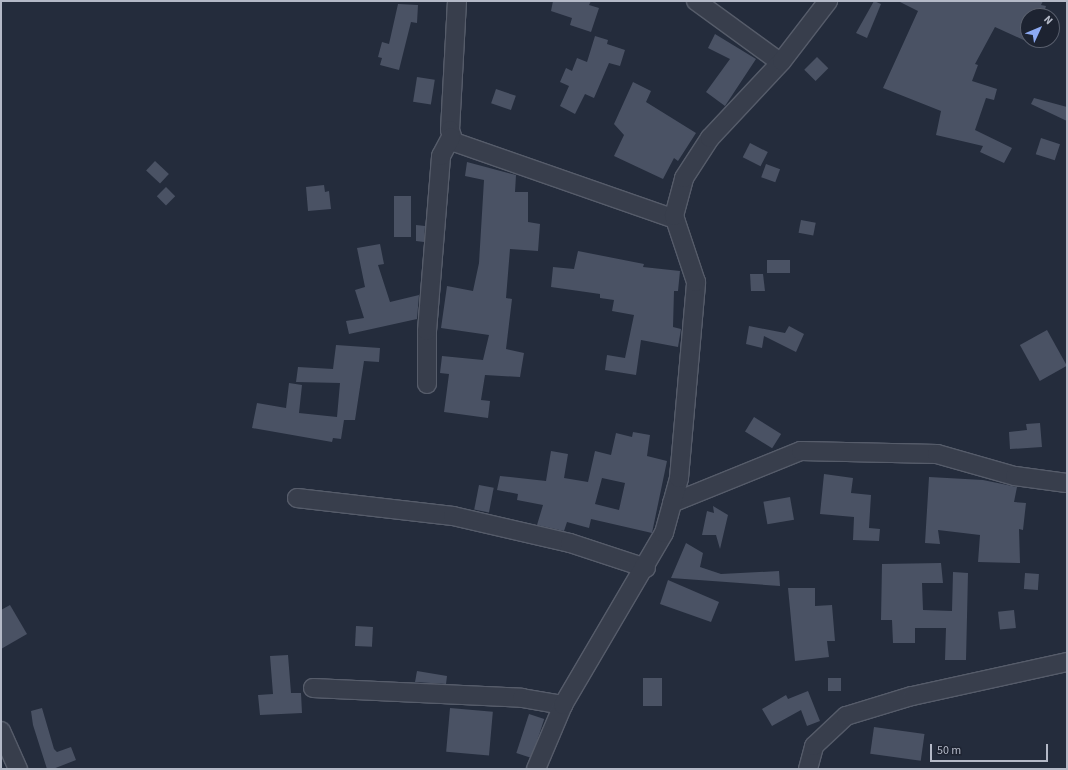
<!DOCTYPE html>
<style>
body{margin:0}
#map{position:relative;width:1068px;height:770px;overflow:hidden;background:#242c3c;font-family:"Source Sans 3",sans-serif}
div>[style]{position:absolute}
.building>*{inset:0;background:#4a5264;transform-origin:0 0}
.roads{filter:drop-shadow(1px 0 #565c6a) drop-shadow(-1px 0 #565c6a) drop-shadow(0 1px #565c6a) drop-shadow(0 -1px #565c6a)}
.minor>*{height:18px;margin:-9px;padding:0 9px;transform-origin:9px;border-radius:9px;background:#383e4c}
span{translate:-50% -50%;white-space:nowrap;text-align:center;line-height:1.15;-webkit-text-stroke:3px #1d2331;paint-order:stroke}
.frame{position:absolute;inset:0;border:2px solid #b4b9c7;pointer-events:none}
.north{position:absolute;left:1020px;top:8px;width:40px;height:40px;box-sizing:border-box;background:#1d2331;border:1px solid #595f6d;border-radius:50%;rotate:46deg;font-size:11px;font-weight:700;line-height:16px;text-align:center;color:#b4b9c7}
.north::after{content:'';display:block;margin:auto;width:14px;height:18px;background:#8daaf3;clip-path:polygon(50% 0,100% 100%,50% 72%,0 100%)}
.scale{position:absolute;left:930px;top:744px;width:118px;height:18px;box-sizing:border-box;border:2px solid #b4b9c7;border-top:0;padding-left:5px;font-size:12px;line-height:14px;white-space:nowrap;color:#b4b9c7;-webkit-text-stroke:3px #1d2331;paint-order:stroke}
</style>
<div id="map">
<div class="building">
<div style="clip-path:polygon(553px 1px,591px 1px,589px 5px,599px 8px,591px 32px,570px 25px,572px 18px,551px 11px)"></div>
<div style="clip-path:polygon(874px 1px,881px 4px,867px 38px,856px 33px)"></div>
<div style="clip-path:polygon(898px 1px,1043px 1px,1041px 5px,1046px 6px,1043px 16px,1028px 16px,1028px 42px,995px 27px,975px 64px,978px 65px,972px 81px,997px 89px,994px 100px,986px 98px,975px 130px,1012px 148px,1004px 163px,980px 152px,983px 146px,936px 135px,941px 111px,883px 88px,918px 11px)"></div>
<div style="clip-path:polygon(398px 4px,418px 5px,417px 23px,411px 22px,399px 70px,380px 65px,382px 58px,378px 57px,382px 42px,389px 44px)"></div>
<div style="clip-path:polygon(715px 34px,756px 59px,725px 106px,706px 92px,730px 59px,708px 48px)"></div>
<div style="clip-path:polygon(595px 36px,608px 40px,607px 44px,625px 50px,620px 66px,609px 63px,594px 98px,585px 94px,575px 114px,560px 106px,569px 86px,560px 82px,566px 68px,572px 71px,577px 58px,587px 62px)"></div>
<div style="left:817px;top:57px;width:16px;height:18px;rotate:45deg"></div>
<div style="left:417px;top:77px;width:18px;height:25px;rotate:9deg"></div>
<div style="clip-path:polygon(633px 82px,651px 91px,646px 102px,696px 133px,678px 161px,674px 158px,663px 179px,614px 156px,624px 135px,614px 124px)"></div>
<div style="left:496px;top:89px;width:21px;height:15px;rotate:19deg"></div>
<div style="clip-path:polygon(1034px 98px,1067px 107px,1067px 121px,1031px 104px)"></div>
<div style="left:1041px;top:138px;width:20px;height:17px;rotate:18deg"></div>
<div style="left:750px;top:143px;width:20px;height:16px;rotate:27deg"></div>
<div style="left:155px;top:161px;width:19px;height:13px;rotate:43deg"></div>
<div style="clip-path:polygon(467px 162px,516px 175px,515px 192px,528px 192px,528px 222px,540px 224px,538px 251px,510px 249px,506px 298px,512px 299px,506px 349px,524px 353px,520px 377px,485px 375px,481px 400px,490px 401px,488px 418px,444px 412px,449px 374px,440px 373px,442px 356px,483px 360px,489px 335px,441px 328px,447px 286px,473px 291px,479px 263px,484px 180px,465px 176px)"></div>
<div style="left:766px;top:164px;width:15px;height:14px;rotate:20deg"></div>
<div style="clip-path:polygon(324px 185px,325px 192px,329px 191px,331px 209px,308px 211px,306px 187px)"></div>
<div style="left:166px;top:187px;width:13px;height:13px;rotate:45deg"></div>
<div style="left:394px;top:196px;width:17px;height:41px"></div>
<div style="left:801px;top:220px;width:15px;height:13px;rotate:11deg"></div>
<div style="clip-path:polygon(416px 225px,425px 226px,424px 242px,416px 241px)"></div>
<div style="clip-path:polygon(380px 244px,384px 264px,378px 265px,390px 302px,419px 295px,417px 319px,349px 334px,346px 321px,364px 318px,355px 290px,365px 287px,357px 248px)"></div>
<div style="clip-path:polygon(578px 251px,644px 264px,643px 267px,680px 271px,678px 291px,674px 291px,673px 327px,681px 329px,678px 347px,641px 340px,636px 375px,605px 370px,607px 355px,625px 358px,634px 315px,612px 311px,614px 300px,600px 298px,600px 294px,551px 287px,553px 267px,574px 269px)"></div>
<div style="left:790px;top:260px;width:13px;height:23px;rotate:90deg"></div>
<div style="clip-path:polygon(750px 274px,763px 274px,765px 291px,751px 291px)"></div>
<div style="clip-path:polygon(749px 326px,785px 333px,789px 326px,804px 334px,796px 352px,764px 336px,762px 348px,746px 344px)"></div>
<div style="left:1047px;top:330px;width:41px;height:31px;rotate:61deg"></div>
<div style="clip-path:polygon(336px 345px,380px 348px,379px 362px,364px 361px,355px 420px,344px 420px,341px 439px,333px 438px,332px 442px,252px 428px,257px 403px,286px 408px,289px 383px,302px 385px,299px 413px,337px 417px,340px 383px,296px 382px,298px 367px,333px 369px)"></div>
<div style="left:754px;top:417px;width:32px;height:17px;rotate:32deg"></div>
<div style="clip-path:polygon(1040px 423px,1042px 447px,1010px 449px,1009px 432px,1027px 430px,1026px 424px)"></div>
<div style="clip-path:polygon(evenodd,633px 432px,650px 435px,647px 456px,667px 461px,652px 533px,591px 519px,589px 528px,567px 522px,564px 531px,537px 525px,543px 505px,517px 500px,518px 494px,497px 490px,500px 476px,546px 481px,551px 451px,568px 454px,564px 478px,588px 482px,595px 451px,611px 455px,616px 433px,632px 437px,633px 432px,602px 478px,625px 483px,619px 510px,595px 504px,602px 478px)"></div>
<div style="clip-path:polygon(824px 474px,853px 478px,851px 493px,871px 495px,869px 528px,880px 529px,879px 541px,853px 540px,854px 517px,820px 514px)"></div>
<div style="clip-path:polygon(929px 477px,983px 480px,1017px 487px,1014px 502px,1026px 503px,1023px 530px,1019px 529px,1020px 563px,978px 562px,980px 535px,938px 530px,940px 544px,925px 543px)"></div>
<div style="left:479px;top:485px;width:15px;height:25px;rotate:11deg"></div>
<div style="left:790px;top:497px;width:23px;height:27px;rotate:80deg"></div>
<div style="clip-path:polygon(713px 506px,728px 515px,720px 549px,716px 535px,702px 535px,707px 511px,714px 513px)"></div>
<div style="clip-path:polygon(686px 543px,703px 553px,700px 567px,721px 574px,779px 571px,780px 586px,671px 578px)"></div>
<div style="clip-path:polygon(941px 563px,943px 583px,922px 583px,923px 610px,952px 611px,953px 572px,968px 573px,966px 660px,945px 660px,946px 628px,915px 628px,915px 643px,893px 643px,892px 620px,881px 620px,882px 564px)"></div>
<div style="left:1025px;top:573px;width:14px;height:16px;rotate:4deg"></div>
<div style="clip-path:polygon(668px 580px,719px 602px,711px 622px,660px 604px)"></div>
<div style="clip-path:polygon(788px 588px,815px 588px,815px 606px,832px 605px,835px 641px,827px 641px,829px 657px,795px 661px)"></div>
<div style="clip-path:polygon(10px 605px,27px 634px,1px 649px,1px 610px)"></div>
<div style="left:1014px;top:610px;width:18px;height:16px;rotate:84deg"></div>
<div style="left:356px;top:626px;width:17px;height:20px;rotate:3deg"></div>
<div style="clip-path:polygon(288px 655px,291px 693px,301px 693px,302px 713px,260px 715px,258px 695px,273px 694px,270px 656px)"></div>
<div style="clip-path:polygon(417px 671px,447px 676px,446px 684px,415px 682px)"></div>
<div style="left:643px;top:678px;width:19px;height:28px"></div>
<div style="left:828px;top:678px;width:13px;height:13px"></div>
<div style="clip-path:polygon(808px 691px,820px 721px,807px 726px,801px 710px,772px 726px,762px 709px,786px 695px,788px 699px)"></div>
<div style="clip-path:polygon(42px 708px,54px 749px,57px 752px,71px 747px,76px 760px,53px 769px,47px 769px,33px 725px,31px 711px)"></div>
<div style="left:450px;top:708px;width:43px;height:44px;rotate:5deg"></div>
<div style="left:529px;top:714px;width:16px;height:41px;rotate:18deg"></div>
<div style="left:874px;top:727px;width:51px;height:27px;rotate:8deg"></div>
</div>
<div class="roads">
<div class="minor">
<div style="left:457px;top:1px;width:129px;rotate:93.1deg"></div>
<div style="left:450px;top:130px;width:13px;rotate:72deg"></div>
<div style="left:454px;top:142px;width:234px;rotate:19.2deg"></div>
<div style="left:696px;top:1px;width:104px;rotate:36deg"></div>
<div style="left:427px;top:384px;width:53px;rotate:-90deg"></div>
<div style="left:427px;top:331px;width:176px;rotate:-85.4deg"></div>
<div style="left:441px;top:156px;width:21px;rotate:-62deg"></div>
<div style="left:297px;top:498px;width:157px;rotate:6.6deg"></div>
<div style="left:453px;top:516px;width:120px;rotate:13deg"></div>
<div style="left:570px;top:543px;width:80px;rotate:18.2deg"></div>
<div style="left:672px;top:503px;width:139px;rotate:-22deg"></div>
<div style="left:801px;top:451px;width:136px;rotate:1.3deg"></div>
<div style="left:937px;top:454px;width:81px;rotate:15.8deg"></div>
<div style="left:1015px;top:476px;width:52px;rotate:7.7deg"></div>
<div style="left:313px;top:688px;width:209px;rotate:2.7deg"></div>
<div style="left:522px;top:698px;width:42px;rotate:9.7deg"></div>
<div style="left:1px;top:731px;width:42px;rotate:65.9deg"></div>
<div style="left:536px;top:769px;width:69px;rotate:-67.1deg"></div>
<div style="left:563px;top:705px;width:199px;rotate:-59.6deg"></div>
<div style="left:664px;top:533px;width:57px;rotate:-74.7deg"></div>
<div style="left:679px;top:478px;width:197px;rotate:-85deg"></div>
<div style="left:696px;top:282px;width:70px;rotate:-108.4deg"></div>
<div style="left:674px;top:216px;width:39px;rotate:-75deg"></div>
<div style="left:684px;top:178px;width:48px;rotate:-57deg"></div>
<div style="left:710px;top:138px;width:105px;rotate:-46.9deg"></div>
<div style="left:782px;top:61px;width:76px;rotate:-52.5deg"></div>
<div style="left:808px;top:769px;width:24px;rotate:-75deg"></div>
<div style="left:814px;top:746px;width:44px;rotate:-43.2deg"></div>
<div style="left:846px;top:716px;width:69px;rotate:-16.9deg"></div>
<div style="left:912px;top:696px;width:159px;rotate:-12.4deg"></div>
</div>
</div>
<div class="frame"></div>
<div class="north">N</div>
<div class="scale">50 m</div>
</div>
